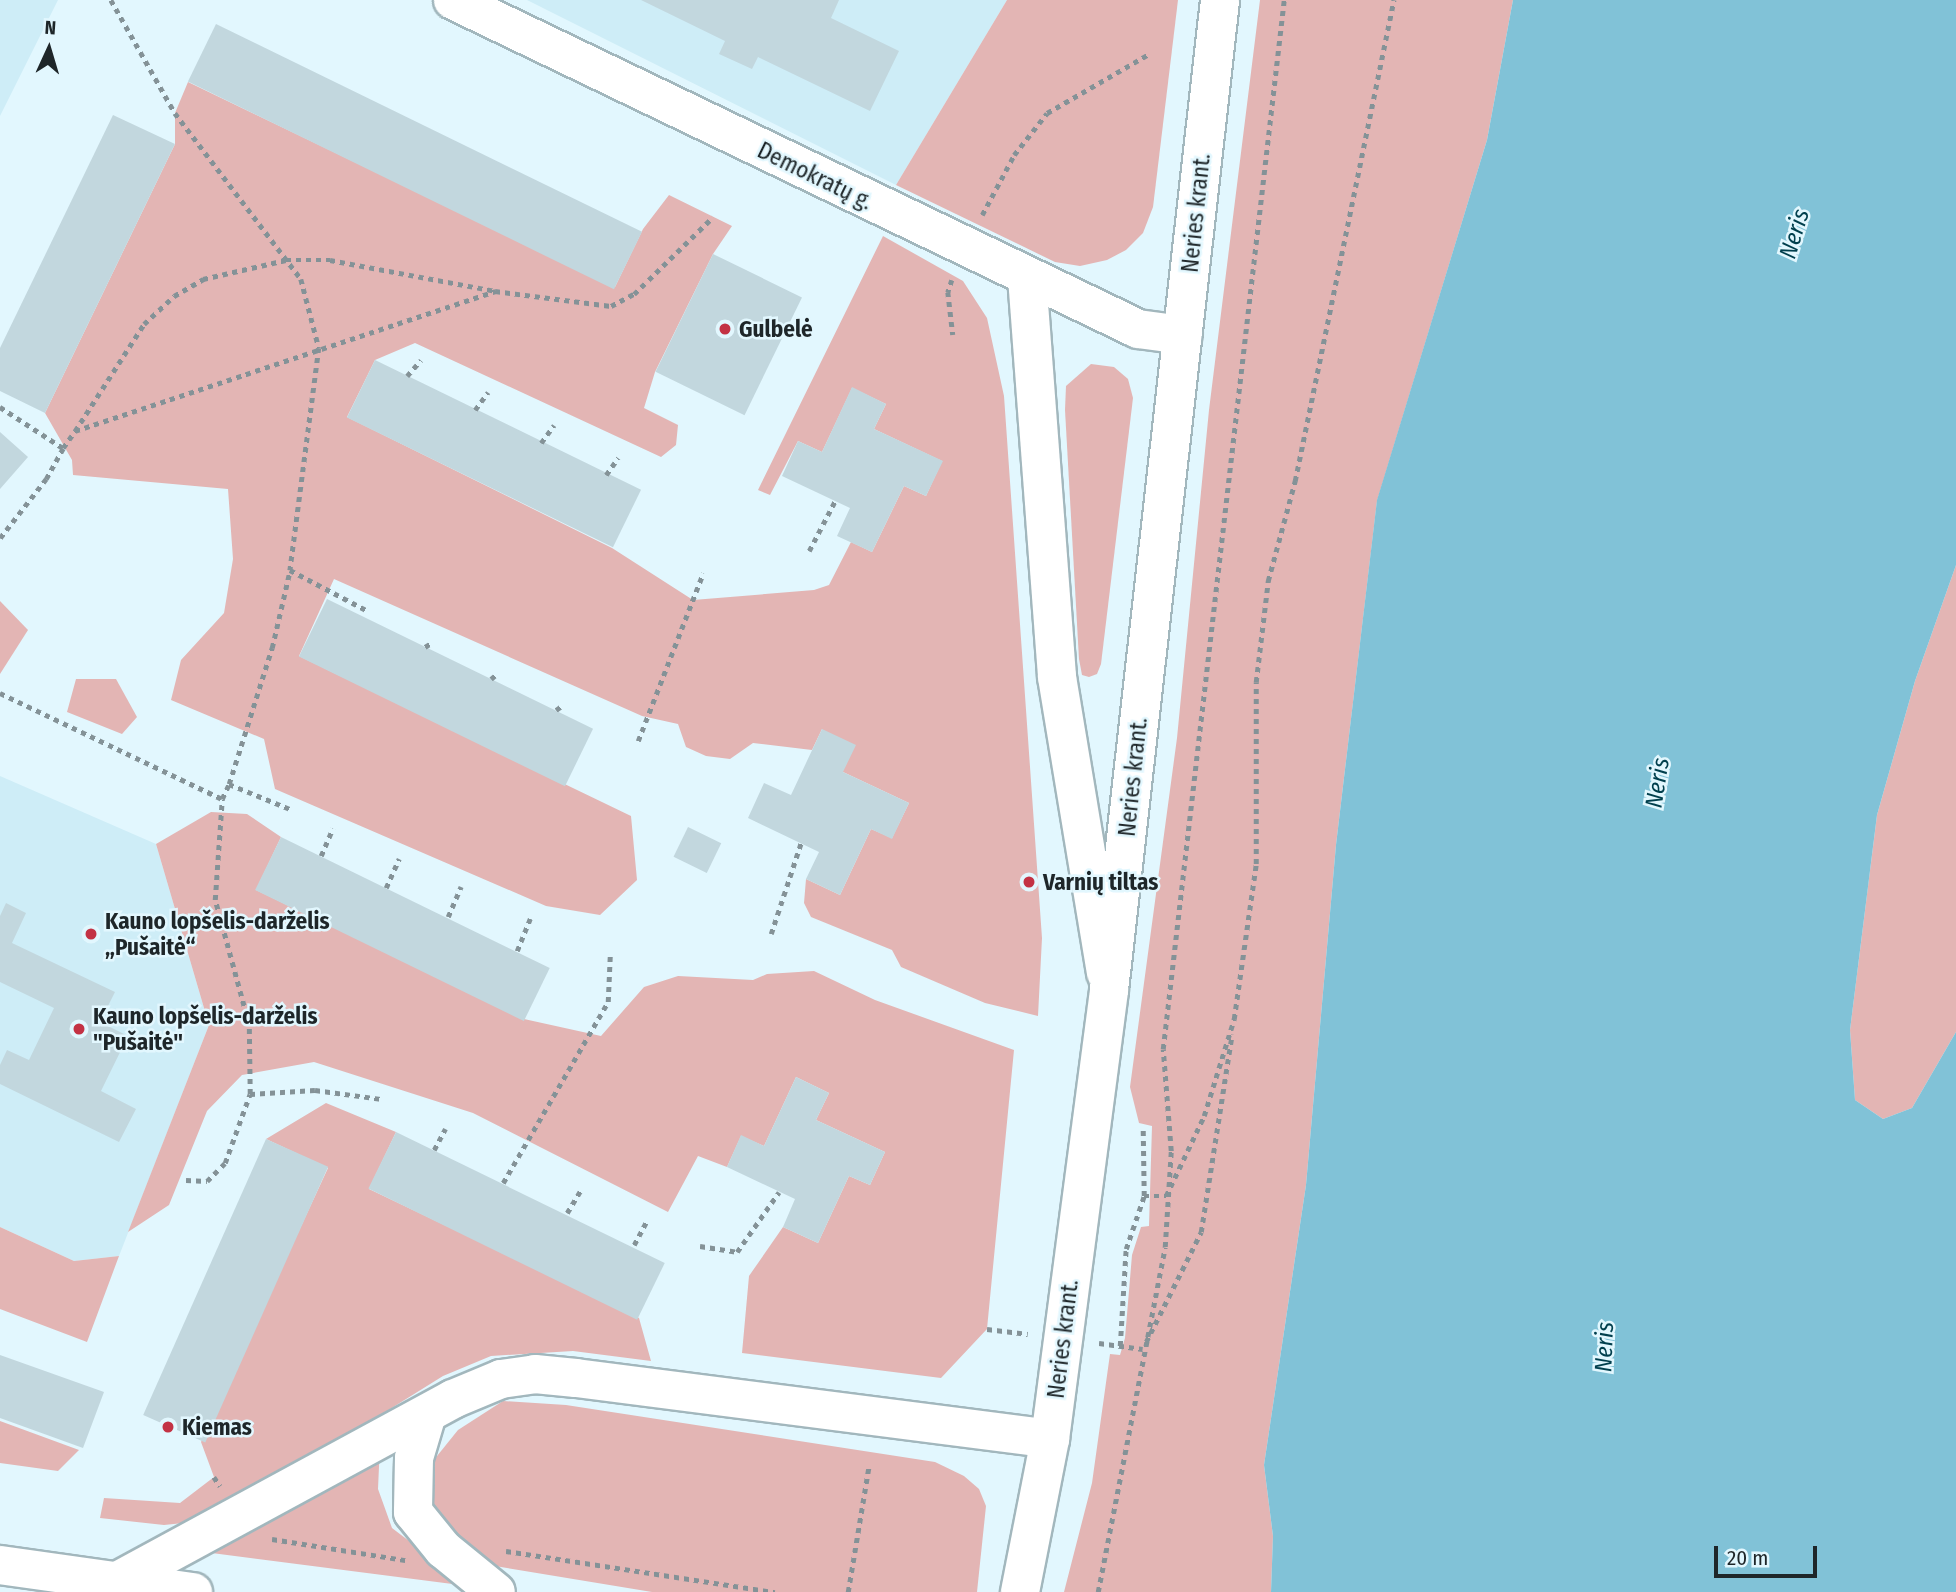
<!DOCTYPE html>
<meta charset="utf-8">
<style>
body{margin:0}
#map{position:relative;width:1956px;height:1592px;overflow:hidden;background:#e2f7fe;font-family:"Fira Sans Condensed",sans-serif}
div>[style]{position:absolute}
.built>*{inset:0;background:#ceedf7}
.green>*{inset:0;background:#e3b5b4}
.water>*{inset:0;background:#81c2d7}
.building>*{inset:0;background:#c2d7de;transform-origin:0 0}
.path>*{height:4.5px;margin-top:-2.25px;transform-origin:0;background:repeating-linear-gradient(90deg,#849297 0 5px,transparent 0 10px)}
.roads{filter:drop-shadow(2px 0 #a2b7bd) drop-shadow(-2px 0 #a2b7bd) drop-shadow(0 2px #a2b7bd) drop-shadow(0 -2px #a2b7bd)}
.minor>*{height:38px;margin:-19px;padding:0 19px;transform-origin:19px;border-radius:19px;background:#fff}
.primary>*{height:38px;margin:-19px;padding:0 19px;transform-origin:19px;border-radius:19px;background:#fff}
.dots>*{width:19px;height:19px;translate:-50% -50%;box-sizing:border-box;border:4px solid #e2f7fe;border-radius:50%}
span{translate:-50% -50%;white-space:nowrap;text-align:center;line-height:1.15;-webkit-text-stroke:5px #e2f7fe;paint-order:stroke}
.street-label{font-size:23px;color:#1e2629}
.poi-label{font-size:23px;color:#1e2629;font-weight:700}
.left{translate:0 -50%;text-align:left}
.water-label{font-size:24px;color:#003f4d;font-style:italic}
.north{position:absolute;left:14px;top:14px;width:70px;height:70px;-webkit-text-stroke:5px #e2f7fe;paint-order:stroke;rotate:4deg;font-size:19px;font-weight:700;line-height:28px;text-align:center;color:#1e2629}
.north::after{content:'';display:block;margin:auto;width:24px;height:32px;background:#1e2629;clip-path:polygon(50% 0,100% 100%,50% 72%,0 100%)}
.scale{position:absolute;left:1714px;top:1546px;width:103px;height:32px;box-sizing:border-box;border:4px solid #1e2629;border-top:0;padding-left:9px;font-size:21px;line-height:24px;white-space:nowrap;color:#1e2629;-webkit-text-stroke:5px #e2f7fe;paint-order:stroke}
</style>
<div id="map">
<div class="built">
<div style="clip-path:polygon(0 0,58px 0,0 116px)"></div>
<div style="clip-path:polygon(527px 0,1007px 0,896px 185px)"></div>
<div style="clip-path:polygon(0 776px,156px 844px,209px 1025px,119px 1256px,74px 1261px,0 1227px)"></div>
</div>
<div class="green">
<div style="clip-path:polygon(1007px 0,1178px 0,1153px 207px,1143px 233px,1126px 250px,1107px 260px,1080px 266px,1055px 262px,896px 185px)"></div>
<div style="clip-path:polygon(1260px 0,1513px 0,1487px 140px,1377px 501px,1336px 845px,1306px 1185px,1264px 1465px,1273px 1536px,1271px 1592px,1064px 1592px,1092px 1483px,1110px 1354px,1120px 1355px,1125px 1338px,1132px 1255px,1141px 1227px,1149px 1226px,1152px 1126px,1139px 1123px,1130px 1087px,1177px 738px,1209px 410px)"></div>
<div style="clip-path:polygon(188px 82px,615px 287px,643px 229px,669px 195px,732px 226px,713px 254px,655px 372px,644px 408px,678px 425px,676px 445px,661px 457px,415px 343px,375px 360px,347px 417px,612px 548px,693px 600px,814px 590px,829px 585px,851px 542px,872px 552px,904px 486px,926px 496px,942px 461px,874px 429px,886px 404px,852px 388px,822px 452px,798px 441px,770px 495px,758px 490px,883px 236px,963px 281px,987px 318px,1004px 396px,1042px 938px,1038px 1016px,985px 1003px,901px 967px,892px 950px,811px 917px,804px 903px,806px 879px,840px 895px,871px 829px,892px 838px,909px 803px,843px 772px,822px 729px,812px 750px,753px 743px,730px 759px,706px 756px,686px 747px,678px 724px,642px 716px,334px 579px,299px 656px,631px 816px,637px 880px,600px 915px,546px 906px,275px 789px,264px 739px,171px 700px,181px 660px,224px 613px,233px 559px,228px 489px,73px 475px,72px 460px,45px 413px,175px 144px,175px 113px)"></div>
<div style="clip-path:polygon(1091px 364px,1114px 367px,1128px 379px,1133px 398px,1101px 664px,1097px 674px,1089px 677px,1082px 675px,1079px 659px,1065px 410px,1066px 386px)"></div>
<div style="clip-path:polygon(1956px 565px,1956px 1032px,1912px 1108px,1883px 1119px,1855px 1100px,1850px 1030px,1877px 815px,1915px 681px)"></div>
<div style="clip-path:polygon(0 601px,28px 630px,0 674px)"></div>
<div style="clip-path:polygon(76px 679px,116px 679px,137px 717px,122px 734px,67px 712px)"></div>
<div style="clip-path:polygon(211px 812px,247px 814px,281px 837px,256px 890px,524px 1019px,601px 1036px,644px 987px,678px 976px,753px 980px,767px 974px,814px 971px,875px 1000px,1014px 1050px,987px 1329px,941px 1378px,742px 1353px,749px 1276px,783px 1227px,818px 1243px,849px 1176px,870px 1185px,885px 1152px,816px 1120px,829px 1093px,796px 1077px,764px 1146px,741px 1136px,727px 1167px,698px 1156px,668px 1212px,473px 1113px,314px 1062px,242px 1075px,207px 1111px,169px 1205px,128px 1232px,209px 1025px,156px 844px)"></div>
<div style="clip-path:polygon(326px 1103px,396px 1132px,369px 1189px,639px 1318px,651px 1361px,573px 1351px,491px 1356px,443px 1376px,244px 1500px,203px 1521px,164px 1525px,100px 1518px,104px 1498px,180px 1503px,214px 1477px,201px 1442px,328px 1168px,266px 1139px)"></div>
<div style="clip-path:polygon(0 1227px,74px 1261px,119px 1256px,87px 1342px,0 1309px)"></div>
<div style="clip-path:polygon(503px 1401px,566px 1405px,935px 1462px,964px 1476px,979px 1489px,986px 1506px,977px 1592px,652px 1592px,489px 1565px,451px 1540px,431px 1507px,433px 1461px,458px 1430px)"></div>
<div style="clip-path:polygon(0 1421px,79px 1450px,58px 1471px,0 1463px)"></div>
<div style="clip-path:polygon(380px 1444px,378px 1489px,392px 1528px,468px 1586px,204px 1552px)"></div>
</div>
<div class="water">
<div style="clip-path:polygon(1513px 0,1956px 0,1956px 565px,1915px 681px,1877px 815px,1850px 1030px,1855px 1100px,1883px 1119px,1912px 1108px,1956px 1032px,1956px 1592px,1271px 1592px,1273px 1536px,1264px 1465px,1306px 1185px,1336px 845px,1377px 500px,1487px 140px)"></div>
</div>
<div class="building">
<div style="clip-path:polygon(641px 0,839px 0,831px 18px,899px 51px,870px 111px,758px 57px,752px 69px,719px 54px,725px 41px)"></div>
<div style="left:216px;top:24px;width:474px;height:64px;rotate:26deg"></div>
<div style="clip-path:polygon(113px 115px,175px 144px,45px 413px,0 391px,0 348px)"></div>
<div style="left:713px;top:254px;width:99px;height:131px;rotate:26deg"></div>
<div style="left:375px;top:360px;width:296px;height:64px;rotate:26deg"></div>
<div style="clip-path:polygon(852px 387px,886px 404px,874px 429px,943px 461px,926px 496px,904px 486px,872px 552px,837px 536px,850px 508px,782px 476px,798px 441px,822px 452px)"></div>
<div style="clip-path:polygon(0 432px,28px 457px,0 489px)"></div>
<div style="left:327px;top:599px;width:296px;height:64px;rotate:26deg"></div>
<div style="clip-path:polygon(822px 729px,856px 745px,843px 772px,909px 803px,892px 839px,871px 829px,840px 895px,806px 879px,819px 852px,748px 818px,764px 783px,791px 795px)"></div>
<div style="left:688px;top:827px;width:37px;height:33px;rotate:26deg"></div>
<div style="left:281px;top:837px;width:299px;height:59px;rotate:26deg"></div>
<div style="clip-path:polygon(6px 903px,26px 913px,12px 943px,115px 992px,100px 1022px,128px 1036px,101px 1091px,136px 1109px,119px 1142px,0 1084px,0 1065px,7px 1050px,29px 1060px,54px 1008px,0 982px,0 916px)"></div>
<div style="clip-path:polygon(796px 1077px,829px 1093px,816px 1120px,885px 1152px,870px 1185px,849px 1176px,818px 1243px,783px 1227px,795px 1199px,727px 1167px,741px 1135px,764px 1146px)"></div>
<div style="left:396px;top:1132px;width:299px;height:63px;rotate:26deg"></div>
<div style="left:266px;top:1139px;width:68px;height:302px;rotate:24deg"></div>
<div style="clip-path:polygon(0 1355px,104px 1392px,83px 1448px,0 1418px)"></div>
</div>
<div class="path">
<div style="left:111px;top:0;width:130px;rotate:60.5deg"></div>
<div style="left:175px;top:113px;width:208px;rotate:52.8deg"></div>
<div style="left:301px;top:279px;width:71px;rotate:75.4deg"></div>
<div style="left:319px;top:348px;width:224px;rotate:97.4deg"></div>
<div style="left:982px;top:215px;width:68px;rotate:-61.9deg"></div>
<div style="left:1014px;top:155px;width:53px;rotate:-51.8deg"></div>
<div style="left:1047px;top:113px;width:116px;rotate:-30.1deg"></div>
<div style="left:952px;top:280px;width:13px;rotate:108deg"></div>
<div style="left:948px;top:292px;width:43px;rotate:83.4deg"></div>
<div style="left:407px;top:376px;width:21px;rotate:-49deg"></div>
<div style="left:0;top:407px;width:75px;rotate:33.1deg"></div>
<div style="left:63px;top:448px;width:21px;rotate:-55deg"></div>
<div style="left:75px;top:431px;width:443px;rotate:-18.4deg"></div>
<div style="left:495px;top:291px;width:117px;rotate:7.4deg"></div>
<div style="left:611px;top:306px;width:26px;rotate:-28deg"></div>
<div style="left:634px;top:294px;width:110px;rotate:-44.3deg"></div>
<div style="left:475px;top:410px;width:22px;rotate:-54deg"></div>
<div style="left:75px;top:431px;width:127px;rotate:-57.2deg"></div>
<div style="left:144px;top:324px;width:41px;rotate:-43deg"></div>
<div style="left:174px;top:296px;width:34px;rotate:-30deg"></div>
<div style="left:203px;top:279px;width:85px;rotate:-12.9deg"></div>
<div style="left:286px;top:260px;width:44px"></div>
<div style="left:330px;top:260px;width:168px;rotate:10.6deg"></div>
<div style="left:541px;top:443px;width:22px;rotate:-54deg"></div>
<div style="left:606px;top:475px;width:21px;rotate:-55deg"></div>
<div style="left:0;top:538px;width:75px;rotate:-52.1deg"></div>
<div style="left:46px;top:479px;width:35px;rotate:-61deg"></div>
<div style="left:809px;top:551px;width:56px;rotate:-62.5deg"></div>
<div style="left:425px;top:647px;width:9px;rotate:-32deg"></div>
<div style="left:491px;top:679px;width:9px;rotate:-41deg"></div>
<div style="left:0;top:693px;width:246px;rotate:25.5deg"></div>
<div style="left:222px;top:799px;width:17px;rotate:-65deg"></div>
<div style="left:229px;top:784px;width:66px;rotate:22.3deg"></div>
<div style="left:556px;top:710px;width:9px;rotate:-36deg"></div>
<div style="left:638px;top:741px;width:180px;rotate:-68.8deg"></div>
<div style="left:229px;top:784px;width:143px;rotate:-72.5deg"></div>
<div style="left:272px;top:648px;width:80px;rotate:-77deg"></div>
<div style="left:290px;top:570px;width:86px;rotate:27.8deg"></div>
<div style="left:321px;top:856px;width:30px;rotate:-67deg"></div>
<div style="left:386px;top:888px;width:32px;rotate:-66deg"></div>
<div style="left:448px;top:917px;width:33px;rotate:-67deg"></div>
<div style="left:771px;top:934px;width:96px;rotate:-71.8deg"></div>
<div style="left:517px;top:951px;width:35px;rotate:-68deg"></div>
<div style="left:250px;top:1094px;width:65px;rotate:-3.5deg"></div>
<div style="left:315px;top:1090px;width:68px;rotate:7.7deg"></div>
<div style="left:434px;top:1150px;width:24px;rotate:-62deg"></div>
<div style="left:186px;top:1180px;width:21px;rotate:3deg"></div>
<div style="left:207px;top:1181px;width:25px;rotate:-45deg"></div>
<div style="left:225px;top:1163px;width:73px;rotate:-70.1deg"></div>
<div style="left:250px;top:1094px;width:69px;rotate:-90.8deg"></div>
<div style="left:249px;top:1025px;width:130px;rotate:-105.2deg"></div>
<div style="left:215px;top:900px;width:101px;rotate:-86deg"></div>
<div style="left:503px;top:1183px;width:209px;rotate:-59.9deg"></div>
<div style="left:608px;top:1002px;width:46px;rotate:-87.5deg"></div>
<div style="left:1144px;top:1196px;width:22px"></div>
<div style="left:1166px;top:1196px;width:89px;rotate:-64.6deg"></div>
<div style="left:1204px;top:1116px;width:102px;rotate:-72.8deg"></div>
<div style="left:1234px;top:1019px;width:157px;rotate:-81.9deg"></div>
<div style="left:1256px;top:864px;width:182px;rotate:-90deg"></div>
<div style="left:1256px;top:682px;width:102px;rotate:-83.2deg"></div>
<div style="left:1268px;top:581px;width:104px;rotate:-74.9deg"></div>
<div style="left:1295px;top:481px;width:491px;rotate:-78.4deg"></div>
<div style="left:567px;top:1213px;width:27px;rotate:-59deg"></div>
<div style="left:634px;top:1245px;width:27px;rotate:-62deg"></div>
<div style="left:700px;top:1246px;width:37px;rotate:9deg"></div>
<div style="left:737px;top:1252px;width:73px;rotate:-55deg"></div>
<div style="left:987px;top:1329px;width:41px;rotate:7deg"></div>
<div style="left:1146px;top:1342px;width:123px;rotate:-63.4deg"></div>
<div style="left:1201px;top:1232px;width:200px;rotate:-81.1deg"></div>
<div style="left:1099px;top:1343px;width:44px;rotate:7.8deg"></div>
<div style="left:1120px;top:1346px;width:97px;rotate:-86.5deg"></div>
<div style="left:1126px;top:1249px;width:56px;rotate:-71.2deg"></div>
<div style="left:1144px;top:1196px;width:66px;rotate:-90.9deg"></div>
<div style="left:214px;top:1477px;width:11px;rotate:56deg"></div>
<div style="left:272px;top:1539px;width:135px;rotate:9deg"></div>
<div style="left:506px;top:1551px;width:272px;rotate:8.7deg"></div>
<div style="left:848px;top:1592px;width:129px;rotate:-80.6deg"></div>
<div style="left:1098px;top:1592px;width:351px;rotate:-79deg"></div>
<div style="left:1165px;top:1247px;width:96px;rotate:-86.4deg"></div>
<div style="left:1171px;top:1151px;width:102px;rotate:-94.5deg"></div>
<div style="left:1163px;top:1049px;width:1056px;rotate:-83.42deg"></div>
</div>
<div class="roads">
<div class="minor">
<div style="left:453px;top:0;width:760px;rotate:25.65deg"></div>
<div style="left:1138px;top:329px;width:45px;rotate:7.6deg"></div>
<div style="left:1027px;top:277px;width:401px;rotate:85.7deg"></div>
<div style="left:1057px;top:677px;width:300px;rotate:80.6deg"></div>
</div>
<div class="primary">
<div style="left:427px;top:1414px;width:46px;rotate:106.5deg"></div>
<div style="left:414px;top:1458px;width:54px;rotate:91.1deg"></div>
<div style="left:413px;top:1512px;width:48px;rotate:51deg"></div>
<div style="left:443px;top:1549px;width:68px;rotate:39.1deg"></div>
<div style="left:0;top:1565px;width:195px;rotate:8deg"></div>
<div style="left:116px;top:1582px;width:383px;rotate:-28.5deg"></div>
<div style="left:453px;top:1399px;width:52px;rotate:-22.6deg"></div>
<div style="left:501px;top:1379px;width:34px;rotate:-8deg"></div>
<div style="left:535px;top:1374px;width:41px;rotate:5.6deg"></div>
<div style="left:576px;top:1378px;width:478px;rotate:7.3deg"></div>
<div style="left:1020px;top:1592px;width:156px;rotate:-78.9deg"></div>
<div style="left:1050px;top:1439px;width:453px;rotate:-82.5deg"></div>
<div style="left:1109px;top:990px;width:996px;rotate:-83.6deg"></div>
</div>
</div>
<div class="dots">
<div style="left:725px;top:329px;background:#c33244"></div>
<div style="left:1029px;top:882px;background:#c33244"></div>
<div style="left:91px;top:934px;background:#c33244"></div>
<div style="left:79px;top:1029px;background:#c33244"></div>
<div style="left:168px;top:1427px;background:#c33244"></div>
</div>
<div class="street-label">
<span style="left:815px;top:176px;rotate:26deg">Demokratų g.</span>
<span style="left:1196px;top:213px;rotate:-84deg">Neries krant.</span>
<span style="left:1133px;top:777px;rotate:-84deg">Neries krant.</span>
<span style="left:1063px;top:1339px;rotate:-83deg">Neries krant.</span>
</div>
<div class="poi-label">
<span class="left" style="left:739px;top:329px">Gulbelė</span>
<span class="left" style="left:1043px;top:882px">Varnių tiltas</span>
<span class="left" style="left:105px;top:934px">Kauno lopšelis-darželis<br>„Pušaitė“</span>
<span class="left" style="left:93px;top:1029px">Kauno lopšelis-darželis<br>"Pušaitė"</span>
<span class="left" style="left:182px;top:1427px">Kiemas</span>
</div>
<div class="water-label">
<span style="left:1795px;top:234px;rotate:-73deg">Neris</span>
<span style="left:1658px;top:783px;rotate:-81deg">Neris</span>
<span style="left:1605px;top:1347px;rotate:-88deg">Neris</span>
</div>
<div class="north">N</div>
<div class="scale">20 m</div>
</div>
